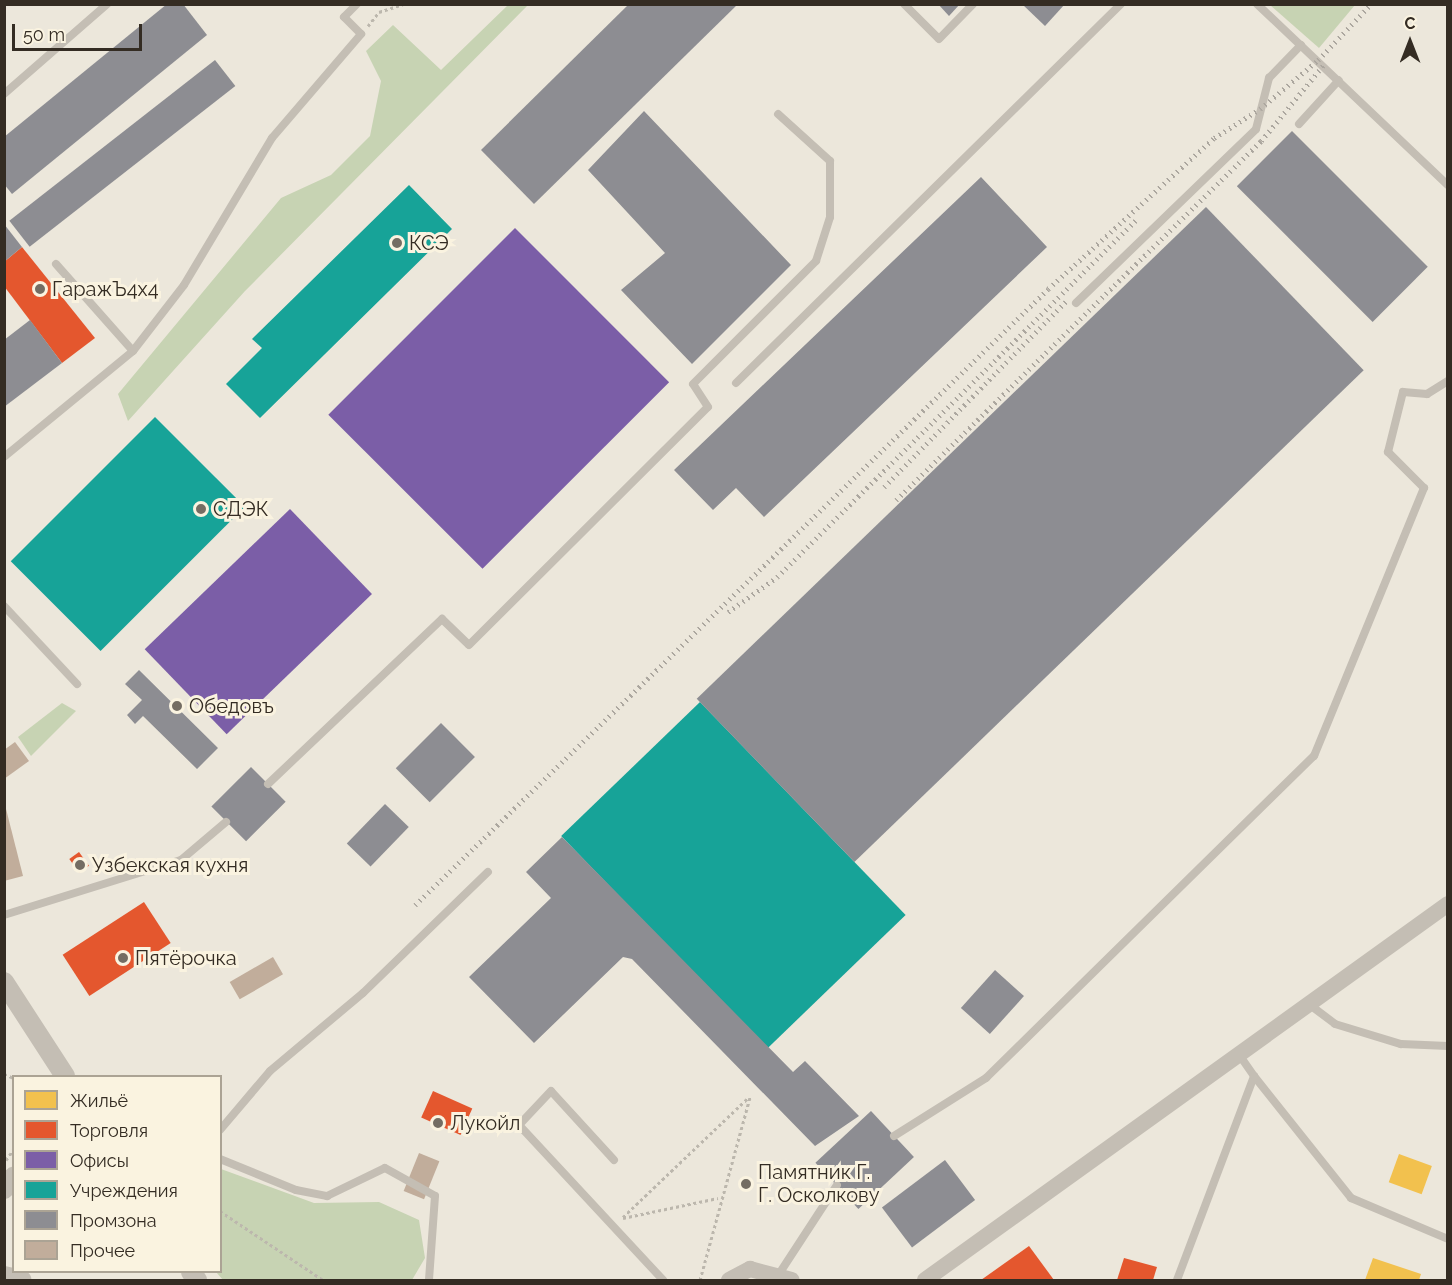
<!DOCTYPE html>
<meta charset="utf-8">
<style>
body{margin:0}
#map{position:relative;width:1452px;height:1285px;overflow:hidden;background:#ece7db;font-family:Raleway,sans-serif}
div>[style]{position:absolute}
.green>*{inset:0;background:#c7d3b3}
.homes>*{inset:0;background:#f2c14e;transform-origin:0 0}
.shops>*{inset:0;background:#e4572e;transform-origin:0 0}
.offices>*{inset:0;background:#7b5ea7;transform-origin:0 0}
.public>*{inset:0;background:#17a398;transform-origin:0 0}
.industry>*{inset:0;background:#8d8d92;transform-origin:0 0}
.building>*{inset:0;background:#c1ad9b;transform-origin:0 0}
.path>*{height:3px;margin-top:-1.5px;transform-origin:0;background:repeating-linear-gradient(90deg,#bcb7ad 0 3px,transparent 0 6px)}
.service>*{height:8px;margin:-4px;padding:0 4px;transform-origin:4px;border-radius:4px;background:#c4beb4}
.minor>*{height:16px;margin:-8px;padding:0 8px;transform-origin:8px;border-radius:8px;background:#c4beb4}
.tertiary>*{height:20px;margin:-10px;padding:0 10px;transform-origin:10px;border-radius:10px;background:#c4beb4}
.rail>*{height:4.5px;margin-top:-2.25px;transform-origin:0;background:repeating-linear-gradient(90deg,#aca79f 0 1.5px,transparent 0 6px)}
.dots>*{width:16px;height:16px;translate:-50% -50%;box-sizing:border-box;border:3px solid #faf3e0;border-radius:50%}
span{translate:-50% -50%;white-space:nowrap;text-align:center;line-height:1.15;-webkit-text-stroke:6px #faf3e0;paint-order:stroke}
.poi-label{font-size:20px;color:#342c23}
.left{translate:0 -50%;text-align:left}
.frame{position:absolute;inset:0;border:6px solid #342c23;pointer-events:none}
.legend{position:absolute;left:12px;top:1075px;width:210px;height:198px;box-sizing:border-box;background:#faf3e0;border:2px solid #aba394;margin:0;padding:8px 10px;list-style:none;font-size:18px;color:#342c23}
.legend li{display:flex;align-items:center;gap:12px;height:30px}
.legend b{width:30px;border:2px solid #aba394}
.north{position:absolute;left:1380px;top:12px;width:60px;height:60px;-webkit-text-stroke:4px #faf3e0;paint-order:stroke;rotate:0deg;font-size:16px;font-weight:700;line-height:24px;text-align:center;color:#342c23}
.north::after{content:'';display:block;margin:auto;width:21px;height:27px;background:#342c23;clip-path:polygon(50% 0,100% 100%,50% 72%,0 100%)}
.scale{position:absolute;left:12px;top:24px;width:130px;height:27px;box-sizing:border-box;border:3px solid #342c23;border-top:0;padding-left:8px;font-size:18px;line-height:21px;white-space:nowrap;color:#342c23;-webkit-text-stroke:4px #faf3e0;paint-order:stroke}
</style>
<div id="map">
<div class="green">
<div style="clip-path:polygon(508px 5px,528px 5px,245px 291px,128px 421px,118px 394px,281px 198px,331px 175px,370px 136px,381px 81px,366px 51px,393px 25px,441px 70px)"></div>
<div style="clip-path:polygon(1270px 5px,1355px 4px,1355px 5px,1319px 48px)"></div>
<div style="clip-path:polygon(62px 703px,76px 711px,31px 756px,18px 737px)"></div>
<div style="clip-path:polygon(221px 1169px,314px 1203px,379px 1202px,419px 1220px,425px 1258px,412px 1280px,223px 1280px,216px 1272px,220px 1272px)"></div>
</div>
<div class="homes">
<div style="left:1399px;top:1154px;width:35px;height:30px;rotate:20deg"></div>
<div style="clip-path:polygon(1373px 1258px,1421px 1274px,1419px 1280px,1365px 1280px)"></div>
</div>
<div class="shops">
<div style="clip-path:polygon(22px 247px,95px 338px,62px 363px,4px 286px,4px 262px)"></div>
<div style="left:79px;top:852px;width:17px;height:12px;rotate:54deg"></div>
<div style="left:144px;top:902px;width:49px;height:97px;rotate:57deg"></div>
<div style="left:433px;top:1091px;width:43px;height:29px;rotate:24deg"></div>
<div style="clip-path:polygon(1029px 1246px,1054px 1280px,981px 1280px)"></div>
<div style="clip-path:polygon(1124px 1258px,1157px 1267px,1153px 1280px,1117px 1280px)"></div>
</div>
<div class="offices">
<div style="left:515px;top:228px;width:218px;height:264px;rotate:45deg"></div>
<div style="left:290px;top:509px;width:118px;height:202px;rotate:46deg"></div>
</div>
<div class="public">
<div style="clip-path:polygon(409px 185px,452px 229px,260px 418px,226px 384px,262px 348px,252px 339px)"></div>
<div style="left:155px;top:417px;width:127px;height:204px;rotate:45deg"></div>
<div style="left:700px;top:702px;width:296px;height:193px;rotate:46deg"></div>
</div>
<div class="industry">
<div style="clip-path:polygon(167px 4px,183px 4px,207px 35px,12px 194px,4px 184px,4px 137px)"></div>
<div style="clip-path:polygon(629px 4px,738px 4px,534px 204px,481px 150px)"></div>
<div style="clip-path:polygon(938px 4px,960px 4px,949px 16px)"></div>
<div style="clip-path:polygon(1022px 4px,1065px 4px,1045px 26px)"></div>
<div style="left:215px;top:60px;width:33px;height:261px;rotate:52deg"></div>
<div style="clip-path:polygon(644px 111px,791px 265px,692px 364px,621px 290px,665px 253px,588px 170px)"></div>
<div style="left:1292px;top:131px;width:192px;height:78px;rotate:45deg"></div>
<div style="clip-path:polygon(981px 177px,1047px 247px,764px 517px,736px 488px,713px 510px,674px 470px)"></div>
<div style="left:1206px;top:207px;width:227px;height:708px;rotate:46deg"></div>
<div style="clip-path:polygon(4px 224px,22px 247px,4px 262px)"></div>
<div style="clip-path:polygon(30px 320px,62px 363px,4px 407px,4px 340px)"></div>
<div style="clip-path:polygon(139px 670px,218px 748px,197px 769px,143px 716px,135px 724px,127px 715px,142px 700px,125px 684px)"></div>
<div style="left:441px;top:723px;width:48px;height:64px;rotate:45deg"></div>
<div style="left:251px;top:767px;width:49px;height:56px;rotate:45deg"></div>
<div style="left:385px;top:804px;width:33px;height:55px;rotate:44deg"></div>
<div style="clip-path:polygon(562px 837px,793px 1072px,805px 1061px,859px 1116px,815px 1146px,632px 959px,623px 957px,534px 1043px,469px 977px,551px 898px,526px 872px)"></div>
<div style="left:995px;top:970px;width:39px;height:51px;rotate:42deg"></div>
<div style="left:871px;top:1111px;width:63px;height:76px;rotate:47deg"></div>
<div style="left:945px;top:1160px;width:50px;height:79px;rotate:53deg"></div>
</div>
<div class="building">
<div style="clip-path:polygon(15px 742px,29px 761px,4px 779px,4px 750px)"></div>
<div style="clip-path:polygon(4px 801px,23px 876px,4px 881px)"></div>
<div style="left:273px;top:957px;width:20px;height:50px;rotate:60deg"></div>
<div style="left:419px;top:1153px;width:22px;height:41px;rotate:22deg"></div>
</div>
<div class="path">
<div style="left:368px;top:26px;width:18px;rotate:-52deg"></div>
<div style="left:379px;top:12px;width:25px;rotate:-18deg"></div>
<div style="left:4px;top:1074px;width:11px;rotate:22deg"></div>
<div style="left:6px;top:1160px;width:14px;rotate:-54deg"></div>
<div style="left:220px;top:1211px;width:124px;rotate:33.8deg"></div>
<div style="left:623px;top:1217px;width:173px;rotate:-43.6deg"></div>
<div style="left:623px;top:1218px;width:97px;rotate:-11.9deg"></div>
<div style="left:700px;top:1280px;width:190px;rotate:-74.7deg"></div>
</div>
<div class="service">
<div style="left:904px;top:4px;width:49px;rotate:45deg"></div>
<div style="left:939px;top:39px;width:49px;rotate:-45.8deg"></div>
<div style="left:1257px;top:4px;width:263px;rotate:43.5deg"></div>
<div style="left:4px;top:94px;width:137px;rotate:-41.1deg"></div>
<div style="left:1299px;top:124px;width:59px;rotate:-47.7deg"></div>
<div style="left:56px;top:264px;width:116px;rotate:48.5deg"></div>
<div style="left:1076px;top:303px;width:250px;rotate:-44deg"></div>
<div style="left:1256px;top:129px;width:53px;rotate:-75.7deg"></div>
<div style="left:1269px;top:78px;width:46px;rotate:-45.9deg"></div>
<div style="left:736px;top:383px;width:540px;rotate:-44.55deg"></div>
<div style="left:4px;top:457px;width:167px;rotate:-39.4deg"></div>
<div style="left:133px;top:351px;width:83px;rotate:-52.3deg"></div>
<div style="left:184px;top:285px;width:171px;rotate:-59.1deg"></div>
<div style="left:272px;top:138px;width:137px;rotate:-49.4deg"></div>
<div style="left:361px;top:34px;width:24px;rotate:-135deg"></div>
<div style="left:344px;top:17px;width:18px;rotate:-45deg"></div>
<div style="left:4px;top:606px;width:107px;rotate:46.9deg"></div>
<div style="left:268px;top:784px;width:240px;rotate:-43.5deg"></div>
<div style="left:442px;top:619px;width:37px;rotate:44deg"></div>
<div style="left:469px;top:645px;width:337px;rotate:-44.9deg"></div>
<div style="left:708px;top:407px;width:27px;rotate:-123deg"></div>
<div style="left:693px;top:384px;width:174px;rotate:-45deg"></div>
<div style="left:816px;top:261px;width:46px;rotate:-72.3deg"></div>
<div style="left:830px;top:217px;width:56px;rotate:-90deg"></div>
<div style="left:830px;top:161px;width:70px;rotate:-137.9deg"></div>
<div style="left:4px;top:915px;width:185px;rotate:-17.3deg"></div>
<div style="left:181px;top:860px;width:59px;rotate:-40.2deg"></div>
<div style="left:1310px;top:1005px;width:31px;rotate:37deg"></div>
<div style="left:1335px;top:1024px;width:69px;rotate:16.9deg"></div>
<div style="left:1401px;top:1044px;width:47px;rotate:2.4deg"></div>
<div style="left:1254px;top:1076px;width:156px;rotate:51.5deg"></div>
<div style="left:1351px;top:1198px;width:105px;rotate:22.9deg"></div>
<div style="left:220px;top:1130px;width:77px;rotate:-49.7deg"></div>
<div style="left:270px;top:1071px;width:121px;rotate:-40deg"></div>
<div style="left:363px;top:993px;width:174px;rotate:-44.1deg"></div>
<div style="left:894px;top:1136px;width:109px;rotate:-32.2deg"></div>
<div style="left:986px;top:1078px;width:460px;rotate:-44.5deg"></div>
<div style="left:1314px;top:756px;width:290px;rotate:-67.7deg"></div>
<div style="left:1424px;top:488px;width:51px;rotate:-135deg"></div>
<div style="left:1388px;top:452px;width:62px;rotate:-76deg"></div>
<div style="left:1403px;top:392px;width:24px;rotate:5deg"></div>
<div style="left:1427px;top:394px;width:25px;rotate:-32deg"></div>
<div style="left:220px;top:1159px;width:82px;rotate:22.2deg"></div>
<div style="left:296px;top:1190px;width:32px;rotate:11deg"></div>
<div style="left:327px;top:1196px;width:64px;rotate:-25.8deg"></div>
<div style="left:385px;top:1168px;width:57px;rotate:29.2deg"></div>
<div style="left:435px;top:1196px;width:84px;rotate:94.1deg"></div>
<div style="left:614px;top:1160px;width:93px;rotate:-132.4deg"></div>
<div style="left:551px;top:1091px;width:47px;rotate:133.3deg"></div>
<div style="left:519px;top:1125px;width:212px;rotate:47.1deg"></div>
<div style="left:779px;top:1274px;width:106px;rotate:-56.9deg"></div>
<div style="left:1177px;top:1280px;width:218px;rotate:-69.3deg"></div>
<div style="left:1254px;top:1076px;width:28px;rotate:-125deg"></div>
</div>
<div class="minor">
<div style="left:729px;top:1280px;width:24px;rotate:-28deg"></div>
<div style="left:750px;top:1269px;width:43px;rotate:14.7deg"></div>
<div style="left:925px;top:1280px;width:644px;rotate:-35.71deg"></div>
</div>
<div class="tertiary">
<div style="left:4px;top:982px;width:112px;rotate:57deg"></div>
<div style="left:4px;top:1189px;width:16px;rotate:-52deg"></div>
<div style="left:191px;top:1272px;width:10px;rotate:53deg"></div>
<div style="left:4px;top:1276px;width:18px;rotate:13deg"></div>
</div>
<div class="rail">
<div style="left:884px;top:487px;width:260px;rotate:-45.6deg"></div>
<div style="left:896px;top:500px;width:512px;rotate:-44.53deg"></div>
<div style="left:1261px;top:141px;width:101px;rotate:-50.6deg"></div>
<div style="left:728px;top:612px;width:60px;rotate:-35.5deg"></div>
<div style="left:777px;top:577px;width:506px;rotate:-44.84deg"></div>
<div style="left:415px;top:905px;width:883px;rotate:-44.22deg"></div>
<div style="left:1048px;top:289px;width:224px;rotate:-42.3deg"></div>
<div style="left:1214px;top:138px;width:54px;rotate:-32.2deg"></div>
<div style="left:1260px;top:109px;width:76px;rotate:-40.2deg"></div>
<div style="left:1318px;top:60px;width:77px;rotate:-46.6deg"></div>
</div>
<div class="dots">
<div style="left:397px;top:243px;background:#746d63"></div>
<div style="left:40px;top:289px;background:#746d63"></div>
<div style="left:201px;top:509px;background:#746d63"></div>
<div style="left:177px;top:706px;background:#746d63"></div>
<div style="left:80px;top:865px;background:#746d63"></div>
<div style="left:123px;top:958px;background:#746d63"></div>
<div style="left:438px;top:1123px;background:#746d63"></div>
<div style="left:746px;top:1184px;background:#746d63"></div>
</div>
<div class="poi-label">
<span class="left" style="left:409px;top:243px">КСЭ</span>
<span class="left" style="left:52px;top:289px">ГаражЪ4х4</span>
<span class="left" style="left:213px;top:509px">СДЭК</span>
<span class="left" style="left:189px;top:706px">Обедовъ</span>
<span class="left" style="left:92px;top:865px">Узбекская кухня</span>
<span class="left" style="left:135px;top:958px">Пятёрочка</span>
<span class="left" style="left:450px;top:1123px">Лукойл</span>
<span class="left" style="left:758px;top:1184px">Памятник Г.<br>Г. Осколкову</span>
</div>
<div class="frame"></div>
<ul class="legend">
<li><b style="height:16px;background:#f2c14e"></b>Жильё</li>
<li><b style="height:16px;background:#e4572e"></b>Торговля</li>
<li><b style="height:16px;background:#7b5ea7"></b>Офисы</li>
<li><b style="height:16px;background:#17a398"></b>Учреждения</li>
<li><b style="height:16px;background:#8d8d92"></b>Промзона</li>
<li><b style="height:16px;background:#c1ad9b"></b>Прочее</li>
</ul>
<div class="north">С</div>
<div class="scale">50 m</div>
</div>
